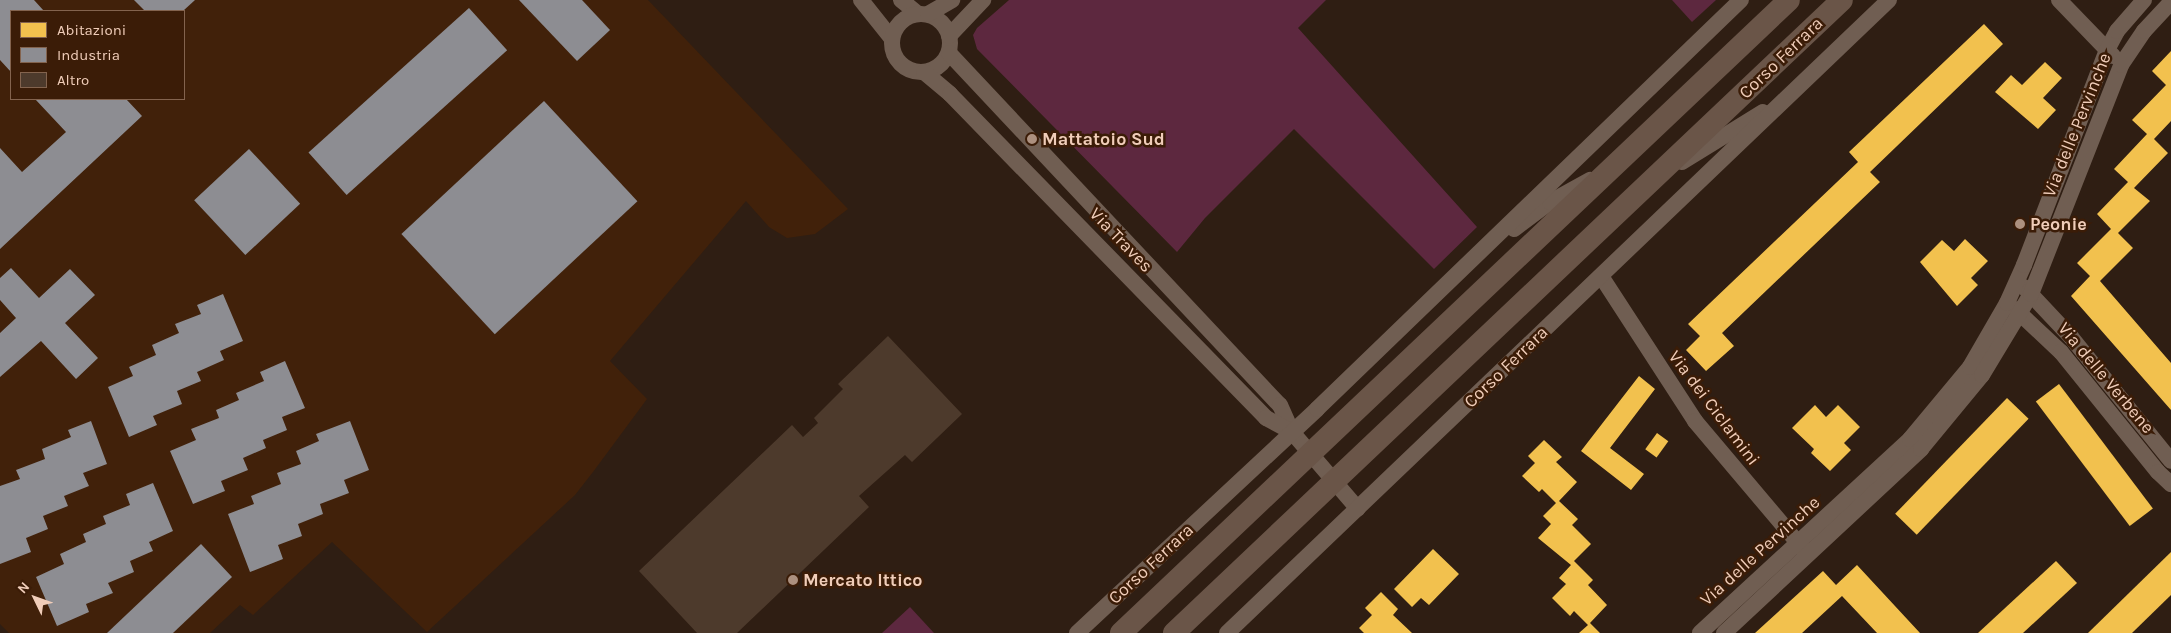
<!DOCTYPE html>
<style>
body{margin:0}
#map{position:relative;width:2171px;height:633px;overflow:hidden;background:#2f1e13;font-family:Karla,sans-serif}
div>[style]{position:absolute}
.built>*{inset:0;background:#41210a}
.green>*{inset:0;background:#5d283f}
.homes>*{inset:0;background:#f2c14e;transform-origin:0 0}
.industry>*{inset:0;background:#8d8d92;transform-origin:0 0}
.building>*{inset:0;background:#4d3a2c}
.street>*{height:16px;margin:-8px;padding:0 8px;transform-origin:8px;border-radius:8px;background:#705e52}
.street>.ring{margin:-8px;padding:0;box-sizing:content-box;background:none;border:16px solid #705e52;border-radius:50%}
.secondary>*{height:22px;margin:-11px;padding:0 11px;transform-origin:11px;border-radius:11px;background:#6a5548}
.dots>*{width:14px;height:14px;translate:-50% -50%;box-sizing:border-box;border:2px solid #3b1c07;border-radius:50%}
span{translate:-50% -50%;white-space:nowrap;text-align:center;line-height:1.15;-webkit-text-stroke:5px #3b1c07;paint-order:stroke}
.street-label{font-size:18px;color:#f0cdb9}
.poi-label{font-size:18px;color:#f0cdb9;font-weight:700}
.left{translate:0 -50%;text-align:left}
.legend{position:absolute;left:10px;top:10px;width:175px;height:90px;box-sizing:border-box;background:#3b1c07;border:1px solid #83634e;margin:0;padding:6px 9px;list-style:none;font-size:15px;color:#f0cdb9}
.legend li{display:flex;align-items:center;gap:10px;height:25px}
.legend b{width:25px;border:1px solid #83634e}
.north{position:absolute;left:10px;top:573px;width:50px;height:50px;-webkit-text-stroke:4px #3b1c07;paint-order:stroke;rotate:312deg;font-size:14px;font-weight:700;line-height:20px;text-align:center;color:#f0cdb9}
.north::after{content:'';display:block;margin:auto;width:18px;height:22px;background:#f0cdb9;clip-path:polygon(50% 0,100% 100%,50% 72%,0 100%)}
</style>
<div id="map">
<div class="built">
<div style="clip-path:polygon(evenodd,0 0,648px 0,848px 209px,815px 234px,787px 238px,769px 227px,746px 201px,610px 361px,647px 399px,593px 472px,575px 495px,427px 632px,332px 542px,253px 615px,240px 605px,210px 633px,9px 633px,0 624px,0 0,11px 11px,184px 11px,184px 99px,11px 99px,11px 11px)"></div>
</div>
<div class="green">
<div style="clip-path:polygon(1009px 0,1326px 0,1298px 28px,1477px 227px,1434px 269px,1294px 129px,1205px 218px,1177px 252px,977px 49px,973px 35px,977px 28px)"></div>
<div style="clip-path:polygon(1672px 0,1716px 0,1692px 22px)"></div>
<div style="clip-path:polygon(910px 607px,934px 633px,882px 633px)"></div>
</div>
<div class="homes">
<div style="clip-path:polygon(1984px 24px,2003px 44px,1870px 172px,1880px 182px,1722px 333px,1734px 346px,1706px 371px,1686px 350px,1700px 336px,1688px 324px,1858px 162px,1849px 152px)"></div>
<div style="clip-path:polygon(2171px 51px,2171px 121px,2154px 139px,2168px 153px,2134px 188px,2150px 201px,2118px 233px,2133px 248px,2100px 281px,2171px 363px,2171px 410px,2071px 296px,2090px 276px,2077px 263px,2111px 229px,2097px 214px,2128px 182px,2114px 169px,2147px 134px,2132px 120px,2166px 85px,2152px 71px)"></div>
<div style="clip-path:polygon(2045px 62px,2062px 78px,2043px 98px,2056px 110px,2038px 129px,1995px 92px,2011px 75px,2022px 85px)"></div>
<div style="clip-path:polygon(1965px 239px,1988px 261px,1971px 278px,1978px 285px,1957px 306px,1920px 262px,1942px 240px,1954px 251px)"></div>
<div style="clip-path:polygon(1639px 376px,1655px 389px,1610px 448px,1644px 474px,1631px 490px,1581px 451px)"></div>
<div style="left:2059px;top:384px;width:156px;height:29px;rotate:53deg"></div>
<div style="left:2007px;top:398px;width:30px;height:161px;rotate:44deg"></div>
<div style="clip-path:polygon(1815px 405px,1826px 417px,1838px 405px,1860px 427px,1844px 443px,1851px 450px,1830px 471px,1811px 453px,1814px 449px,1792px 428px)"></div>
<div style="left:1657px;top:433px;width:14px;height:20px;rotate:36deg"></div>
<div style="clip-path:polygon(1544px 440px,1562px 457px,1556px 462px,1577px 482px,1559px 501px,1578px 519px,1572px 525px,1591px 544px,1574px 561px,1593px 580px,1588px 585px,1607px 605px,1590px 623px,1600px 633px,1579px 633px,1588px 625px,1574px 611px,1570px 616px,1552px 598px,1566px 584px,1559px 578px,1571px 565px,1538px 538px,1551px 524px,1543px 516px,1556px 503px,1542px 489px,1539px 492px,1522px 476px,1535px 463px,1528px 456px)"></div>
<div style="clip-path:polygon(1433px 549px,1459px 574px,1429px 605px,1421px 598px,1412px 607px,1394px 589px)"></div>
<div style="clip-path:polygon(2171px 552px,2171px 595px,2132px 633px,2088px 633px)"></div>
<div style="clip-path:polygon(2056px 561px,2077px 583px,2023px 633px,1978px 633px)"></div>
<div style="clip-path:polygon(1857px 565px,1920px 633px,1877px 633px,1842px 596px,1802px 633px,1755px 633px,1823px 571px,1836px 585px)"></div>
<div style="clip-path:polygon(1381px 592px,1398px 609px,1393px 615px,1412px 633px,1364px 633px,1359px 628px,1372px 615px,1365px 608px)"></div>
</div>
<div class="industry">
<div style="clip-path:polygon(0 0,34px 0,44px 11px,11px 11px,11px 72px,0 60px)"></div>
<div style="clip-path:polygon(134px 0,195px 0,183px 11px,145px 11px)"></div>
<div style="clip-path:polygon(519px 0,582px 0,610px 30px,577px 61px)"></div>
<div style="left:469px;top:8px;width:57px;height:216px;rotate:48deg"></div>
<div style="clip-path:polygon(35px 99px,126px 99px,142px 116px,0 249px,0 148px,22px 172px,66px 132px)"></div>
<div style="left:544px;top:101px;width:137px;height:195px;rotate:47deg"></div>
<div style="left:249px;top:149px;width:75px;height:75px;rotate:47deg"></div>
<div style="clip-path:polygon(11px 268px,39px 298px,70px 269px,95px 295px,65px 323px,98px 358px,76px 379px,41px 341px,0 377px,0 333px,16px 318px,0 300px,0 278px)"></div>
<div style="clip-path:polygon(223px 294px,243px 341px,220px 351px,224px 360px,197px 372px,201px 381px,177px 391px,182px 404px,153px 416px,157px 425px,129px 437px,108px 387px,133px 376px,129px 367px,156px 355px,152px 345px,179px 333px,175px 324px,201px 314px,197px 305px)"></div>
<div style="clip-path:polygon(285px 361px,305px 408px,282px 417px,287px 430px,263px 440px,266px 448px,243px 458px,248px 470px,221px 481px,225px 491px,193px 504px,170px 451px,196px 440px,191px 429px,219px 418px,216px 410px,239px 400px,236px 393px,264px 381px,260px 372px)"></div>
<div style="clip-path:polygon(91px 421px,107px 464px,83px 473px,89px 486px,64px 496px,68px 506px,43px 516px,48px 529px,26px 538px,31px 552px,0 564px,0 486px,20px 479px,16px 470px,45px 459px,42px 449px,71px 437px,68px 430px)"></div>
<div style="clip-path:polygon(350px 421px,369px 470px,344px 480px,349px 493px,320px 504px,323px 514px,298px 524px,302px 536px,278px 545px,283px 559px,250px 572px,228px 514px,254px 504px,251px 496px,281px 484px,277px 473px,301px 464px,296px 451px,319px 441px,316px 434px)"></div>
<div style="clip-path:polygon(153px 483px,173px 531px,149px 542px,153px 551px,130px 561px,134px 572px,108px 583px,113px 593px,86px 604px,89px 612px,57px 626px,36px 577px,64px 564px,60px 554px,86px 542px,83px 534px,106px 524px,103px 516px,130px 505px,126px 494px)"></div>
<div style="clip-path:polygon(201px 544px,232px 577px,173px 633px,107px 633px)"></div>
</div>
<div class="building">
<div style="clip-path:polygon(888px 336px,962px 414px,912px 462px,905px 455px,859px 496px,869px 507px,737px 633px,697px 633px,639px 571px,792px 425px,803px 437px,818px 423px,814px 418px,843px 389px,838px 384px)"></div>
</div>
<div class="street">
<div style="left:861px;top:0;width:50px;rotate:51.5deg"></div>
<div style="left:901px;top:0;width:22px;rotate:39deg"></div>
<div style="left:2059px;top:0;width:78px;rotate:46deg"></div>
<div class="ring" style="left:892px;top:14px;width:42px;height:42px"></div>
<div style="left:928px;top:14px;width:28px;rotate:-30deg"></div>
<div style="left:949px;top:36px;width:50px;rotate:-46.6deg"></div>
<div style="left:949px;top:53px;width:483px;rotate:46.8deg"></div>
<div style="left:1280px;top:405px;width:30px;rotate:66deg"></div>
<div style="left:924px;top:72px;width:34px;rotate:40deg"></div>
<div style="left:950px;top:94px;width:453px;rotate:45.7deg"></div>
<div style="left:1266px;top:418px;width:30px;rotate:28deg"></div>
<div style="left:1292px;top:432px;width:101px;rotate:49.4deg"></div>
<div style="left:1682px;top:162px;width:95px;rotate:-31.7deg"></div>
<div style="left:1514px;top:229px;width:45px;rotate:-36.9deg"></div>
<div style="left:1550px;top:202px;width:46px;rotate:-28.8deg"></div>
<div style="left:1601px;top:276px;width:173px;rotate:57deg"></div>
<div style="left:1695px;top:421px;width:170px;rotate:49.8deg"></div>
<div style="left:2024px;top:287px;width:69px;rotate:46.8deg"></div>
<div style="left:2071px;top:337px;width:159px;rotate:51.1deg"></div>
<div style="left:2015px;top:309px;width:63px;rotate:43.1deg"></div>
<div style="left:2061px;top:352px;width:154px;rotate:51.1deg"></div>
<div style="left:2158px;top:472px;width:18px;rotate:43deg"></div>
<div style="left:1077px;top:633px;width:328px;rotate:-43deg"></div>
<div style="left:1317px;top:409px;width:589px;rotate:-43.97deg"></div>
<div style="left:1227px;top:633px;width:916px;rotate:-43.72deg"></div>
<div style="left:1700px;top:633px;width:286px;rotate:-42.7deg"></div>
<div style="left:1910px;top:439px;width:94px;rotate:-50.2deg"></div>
<div style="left:1970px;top:367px;width:74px;rotate:-60deg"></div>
<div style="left:2007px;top:303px;width:42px;rotate:-65.9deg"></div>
<div style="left:2024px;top:265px;width:230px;rotate:-68.9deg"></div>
<div style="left:2107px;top:50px;width:21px;rotate:-62deg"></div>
<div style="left:2117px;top:31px;width:41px;rotate:-48.9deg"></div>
<div style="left:1724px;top:633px;width:270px;rotate:-43deg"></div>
<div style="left:1921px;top:449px;width:96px;rotate:-50.5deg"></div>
<div style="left:1982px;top:375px;width:95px;rotate:-58.8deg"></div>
<div style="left:2031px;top:294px;width:246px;rotate:-68.5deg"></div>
<div style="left:2121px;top:65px;width:41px;rotate:-55.9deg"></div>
<div style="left:2144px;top:31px;width:40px;rotate:-47deg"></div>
</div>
<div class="secondary">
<div style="left:1121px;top:633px;width:920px;rotate:-43.46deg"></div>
<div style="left:1174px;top:633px;width:920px;rotate:-43.46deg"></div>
</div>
<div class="dots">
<div style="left:1032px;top:139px;background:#ac907f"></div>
<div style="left:2020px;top:224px;background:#ac907f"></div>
<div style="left:793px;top:580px;background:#ac907f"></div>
</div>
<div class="street-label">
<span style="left:1781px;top:58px;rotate:-44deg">Corso Ferrara</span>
<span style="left:2077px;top:125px;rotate:-68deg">Via delle Pervinche</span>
<span style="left:1121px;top:240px;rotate:46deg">Via Traves</span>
<span style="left:1506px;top:367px;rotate:-44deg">Corso Ferrara</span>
<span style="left:2106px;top:378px;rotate:50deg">Via delle Verbene</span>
<span style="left:1714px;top:408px;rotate:53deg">Via dei Ciclamini</span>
<span style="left:1760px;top:551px;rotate:-42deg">Via delle Pervinche</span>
<span style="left:1151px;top:564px;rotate:-43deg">Corso Ferrara</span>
</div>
<div class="poi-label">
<span class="left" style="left:1042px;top:139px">Mattatoio Sud</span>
<span class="left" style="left:2030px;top:224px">Peonie</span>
<span class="left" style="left:803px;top:580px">Mercato Ittico</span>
</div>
<ul class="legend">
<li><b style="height:14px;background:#f2c14e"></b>Abitazioni</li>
<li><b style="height:14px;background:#8d8d92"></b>Industria</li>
<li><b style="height:14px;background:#4d3a2c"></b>Altro</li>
</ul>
<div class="north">N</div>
</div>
